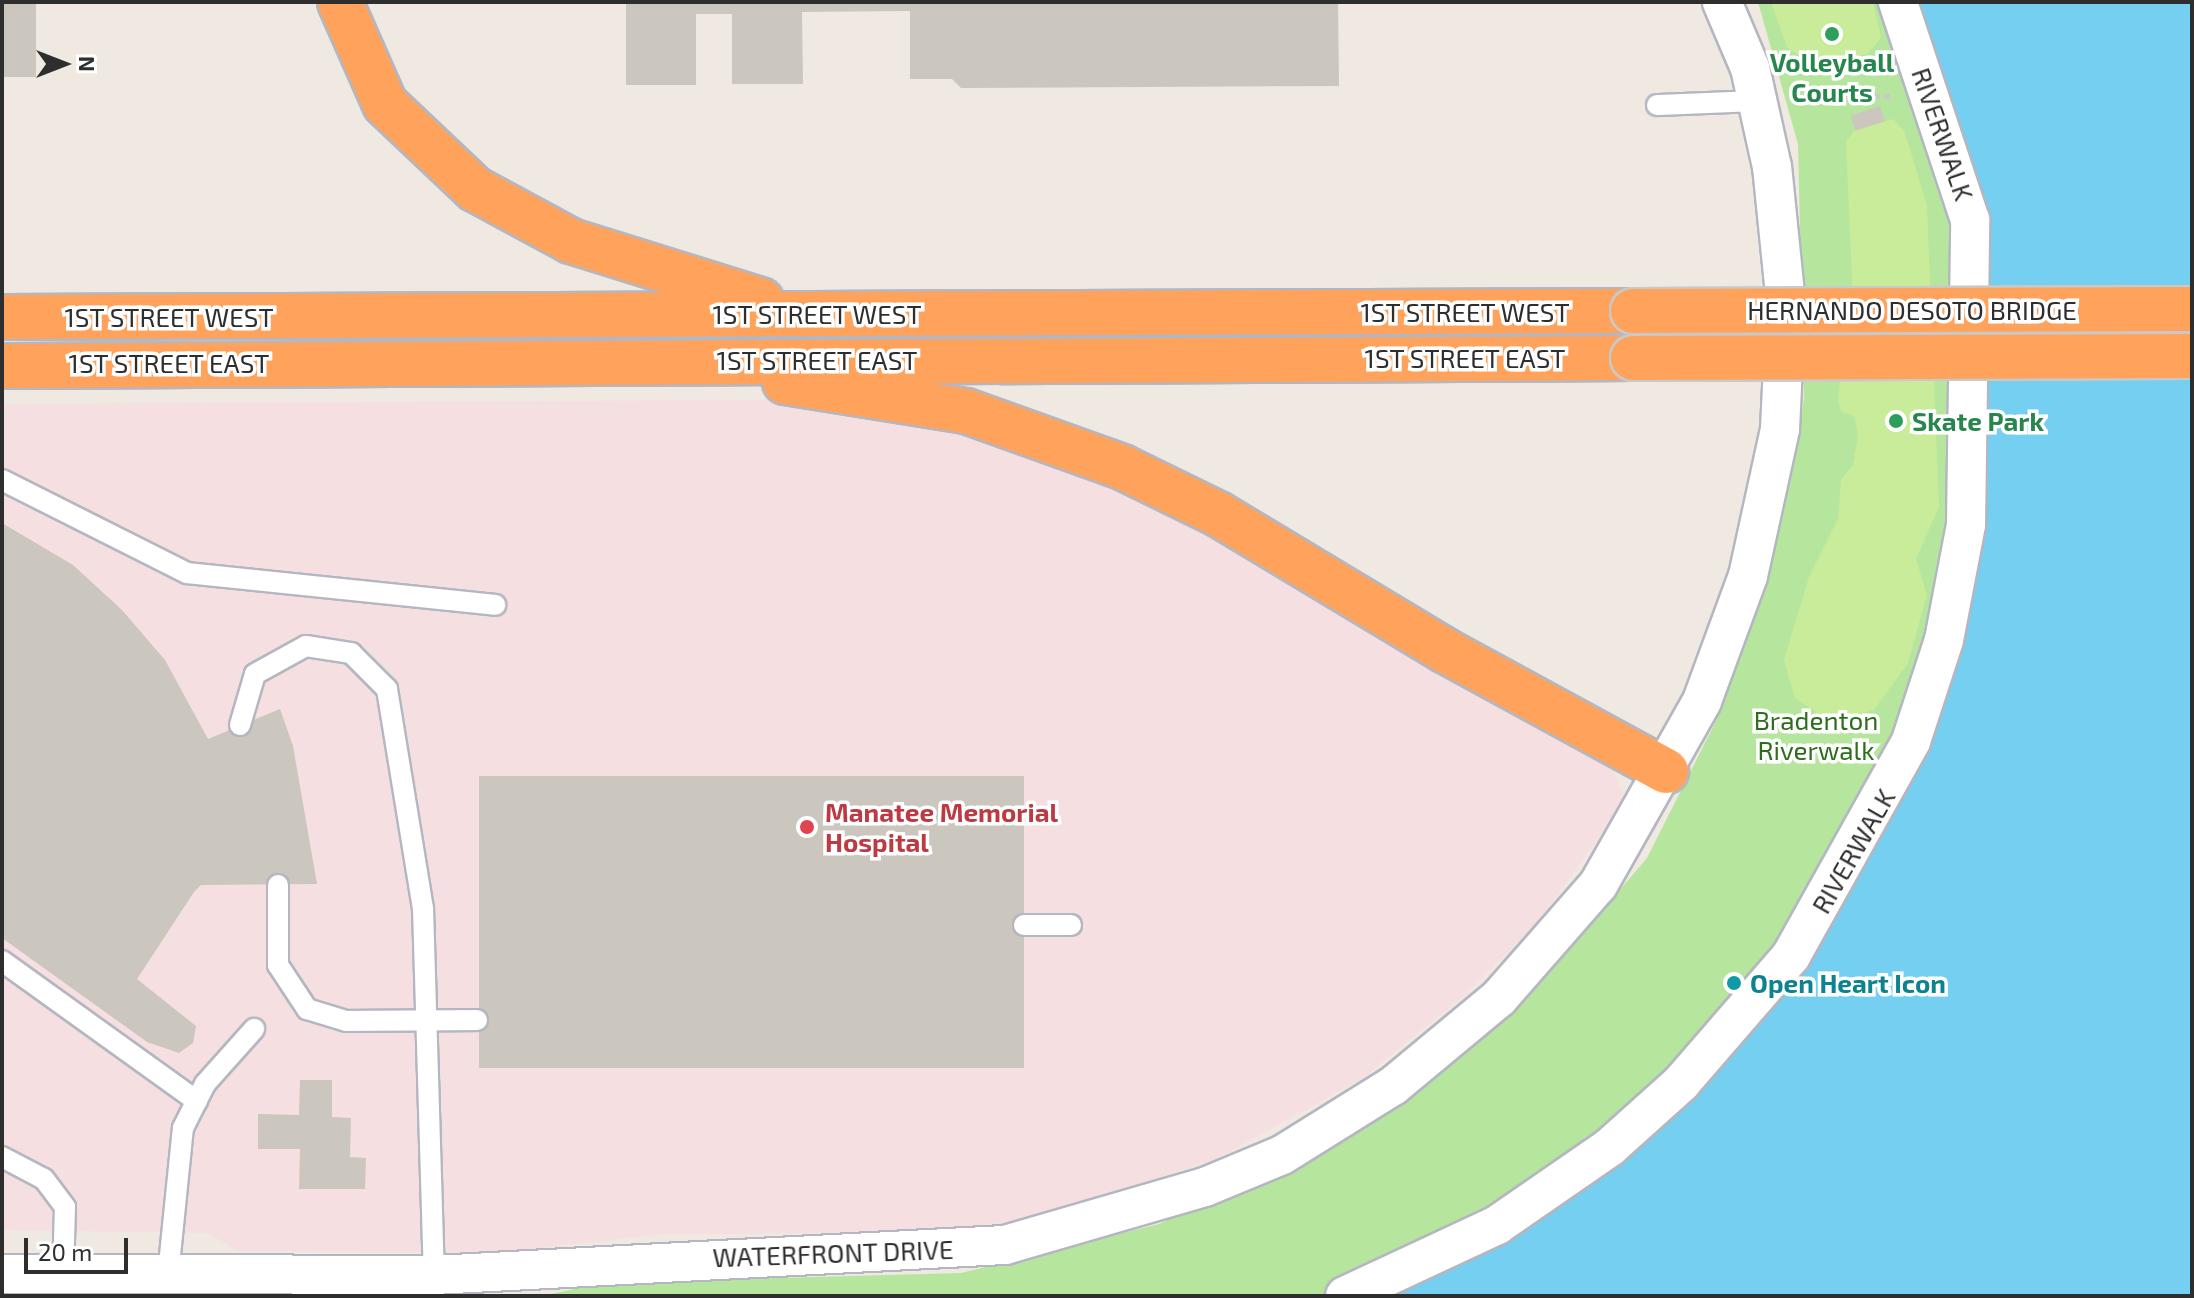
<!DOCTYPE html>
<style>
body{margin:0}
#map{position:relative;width:2194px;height:1298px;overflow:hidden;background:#efe9e1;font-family:"Exo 2",sans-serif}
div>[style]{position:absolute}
.medical>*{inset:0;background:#f5dfe0}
.green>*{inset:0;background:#b6e59e}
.pitch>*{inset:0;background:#c9ec9a}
.water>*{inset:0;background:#75cff0}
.building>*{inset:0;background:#cbc7bf;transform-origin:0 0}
.path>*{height:5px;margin-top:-2.5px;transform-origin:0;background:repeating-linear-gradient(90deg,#c9c9c9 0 6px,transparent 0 10px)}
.roads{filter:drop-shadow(2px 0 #b4b7c1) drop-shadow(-2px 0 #b4b7c1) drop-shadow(0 2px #b4b7c1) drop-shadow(0 -2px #b4b7c1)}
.lane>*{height:20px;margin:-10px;padding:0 10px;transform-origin:10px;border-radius:10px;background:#fff}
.street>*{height:38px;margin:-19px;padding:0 19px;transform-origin:19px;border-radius:19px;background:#fff}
.highway>*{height:44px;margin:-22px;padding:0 22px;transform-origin:22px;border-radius:22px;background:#ffa35c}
.bridges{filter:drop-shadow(2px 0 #c9c9c9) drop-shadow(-2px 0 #c9c9c9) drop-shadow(0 2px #c9c9c9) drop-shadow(0 -2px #c9c9c9)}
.highway-bridge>*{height:44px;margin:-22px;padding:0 22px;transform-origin:22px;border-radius:22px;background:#ffa35c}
.dots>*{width:22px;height:22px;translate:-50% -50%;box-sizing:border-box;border:4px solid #fff;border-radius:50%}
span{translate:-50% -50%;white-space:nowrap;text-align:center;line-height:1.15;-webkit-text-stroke:7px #fff;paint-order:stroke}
.leisure-label{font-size:26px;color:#27864d;font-weight:700}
.left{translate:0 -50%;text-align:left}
.street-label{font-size:26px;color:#2e2e2e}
.park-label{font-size:26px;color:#2c6e1b}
.health-label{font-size:26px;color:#be3a42;font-weight:700}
.culture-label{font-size:26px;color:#0d838f;font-weight:700}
.frame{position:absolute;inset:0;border:4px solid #2e2e2e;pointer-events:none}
.north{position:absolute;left:24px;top:24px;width:80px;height:80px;-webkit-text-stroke:6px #fff;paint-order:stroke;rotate:90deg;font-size:22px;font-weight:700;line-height:32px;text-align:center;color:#2e2e2e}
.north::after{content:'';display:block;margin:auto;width:28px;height:36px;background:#2e2e2e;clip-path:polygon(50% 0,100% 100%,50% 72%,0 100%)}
.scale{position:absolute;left:24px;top:1238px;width:104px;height:36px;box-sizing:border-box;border:4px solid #2e2e2e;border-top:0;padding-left:10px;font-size:24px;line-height:28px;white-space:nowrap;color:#2e2e2e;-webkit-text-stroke:6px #fff;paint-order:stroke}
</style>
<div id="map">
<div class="medical">
<div style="clip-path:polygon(772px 400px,928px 416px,1137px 485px,1612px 766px,1625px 801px,1538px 921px,1465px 995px,1363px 1078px,1214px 1160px,1032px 1218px,943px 1231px,655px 1235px,495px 1253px,238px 1251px,208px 1233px,2px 1230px,2px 404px)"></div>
</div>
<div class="green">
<div style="clip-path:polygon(1758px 2px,1911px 2px,1980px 213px,1952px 637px,1732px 1045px,1374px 1296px,542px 1296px,602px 1283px,961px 1273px,1159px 1224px,1316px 1150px,1448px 1066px,1600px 913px,1647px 858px,1719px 715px,1769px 576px,1804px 399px,1798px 144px)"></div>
</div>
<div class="pitch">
<div style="clip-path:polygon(1771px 2px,1873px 2px,1881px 38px,1867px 54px,1815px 67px,1787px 47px)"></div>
<div style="clip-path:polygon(1893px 119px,1904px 130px,1927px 205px,1939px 507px,1916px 559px,1927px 595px,1908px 663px,1874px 710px,1830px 721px,1795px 698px,1784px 660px,1809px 577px,1838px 519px,1841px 479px,1853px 465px,1858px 436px,1854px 416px,1841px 412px,1838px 399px,1852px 281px,1846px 142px,1855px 130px)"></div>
</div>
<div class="water">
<div style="clip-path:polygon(1911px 2px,2192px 2px,2192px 1296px,1374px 1296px,1732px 1045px,1945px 662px,1980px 213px)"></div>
</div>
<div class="building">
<div style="left:2px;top:2px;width:34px;height:75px"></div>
<div style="clip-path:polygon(626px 2px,1338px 2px,1339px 86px,961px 88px,952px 79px,910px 79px,910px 11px,802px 12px,803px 84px,732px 84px,732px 14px,696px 14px,696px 85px,626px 85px)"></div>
<div style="left:1880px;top:106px;width:16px;height:31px;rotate:72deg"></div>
<div style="clip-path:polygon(2px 523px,73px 565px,122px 610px,165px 660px,208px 739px,280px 709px,293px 746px,317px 884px,201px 885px,194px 892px,137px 979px,196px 1026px,193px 1043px,179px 1053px,147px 1042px,2px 938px)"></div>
<div style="left:479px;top:776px;width:545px;height:292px"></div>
<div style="clip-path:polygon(300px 1080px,332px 1080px,332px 1117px,351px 1118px,350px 1157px,366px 1158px,365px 1189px,299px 1189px,300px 1149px,258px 1149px,258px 1114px,299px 1115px)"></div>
</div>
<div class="path">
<div style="left:1794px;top:97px;width:97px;rotate:-0.6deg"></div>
</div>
<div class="roads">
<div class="lane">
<div style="left:1657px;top:105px;width:101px;rotate:-2.3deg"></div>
<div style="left:2px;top:480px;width:207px;rotate:26.7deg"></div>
<div style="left:187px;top:573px;width:310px;rotate:5.9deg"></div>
<div style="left:240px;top:725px;width:53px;rotate:-73.6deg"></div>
<div style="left:255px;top:674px;width:58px;rotate:-28.8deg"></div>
<div style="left:306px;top:646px;width:46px;rotate:8.8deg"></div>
<div style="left:351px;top:653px;width:51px;rotate:45deg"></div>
<div style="left:387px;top:689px;width:222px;rotate:80.7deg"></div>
<div style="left:423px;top:908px;width:367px;rotate:88.3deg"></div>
<div style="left:278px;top:885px;width:80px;rotate:90deg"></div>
<div style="left:278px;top:965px;width:53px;rotate:56.6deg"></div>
<div style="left:307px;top:1009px;width:41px;rotate:17.1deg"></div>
<div style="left:346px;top:1021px;width:131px;rotate:-0.4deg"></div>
<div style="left:1024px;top:925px;width:47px"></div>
<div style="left:2px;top:961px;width:240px;rotate:35.7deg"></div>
<div style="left:2px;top:1157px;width:47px;rotate:27.6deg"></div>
<div style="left:44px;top:1179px;width:35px;rotate:53deg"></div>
<div style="left:65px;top:1207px;width:67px;rotate:91.7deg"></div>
<div style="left:168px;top:1275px;width:148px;rotate:-84.2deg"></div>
<div style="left:183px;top:1128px;width:49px;rotate:-63.4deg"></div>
<div style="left:205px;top:1084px;width:74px;rotate:-48.3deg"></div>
</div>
<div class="street">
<div style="left:2px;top:1274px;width:432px;rotate:0.1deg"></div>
<div style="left:434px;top:1275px;width:572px;rotate:-3.01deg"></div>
<div style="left:1005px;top:1245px;width:208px;rotate:-16.2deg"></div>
<div style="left:1205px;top:1187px;width:83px;rotate:-22.6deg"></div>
<div style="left:1282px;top:1155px;width:131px;rotate:-31.9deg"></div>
<div style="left:1393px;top:1086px;width:138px;rotate:-39.7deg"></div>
<div style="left:1499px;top:998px;width:150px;rotate:-48.8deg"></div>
<div style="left:1598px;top:885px;width:211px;rotate:-60.5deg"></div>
<div style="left:1702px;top:701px;width:133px;rotate:-69.8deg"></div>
<div style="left:1748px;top:576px;width:150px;rotate:-77.7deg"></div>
<div style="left:1780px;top:429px;width:125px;rotate:-87.3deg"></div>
<div style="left:1786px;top:304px;width:138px;rotate:-95.8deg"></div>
<div style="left:1772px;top:167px;width:101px;rotate:-102.5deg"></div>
<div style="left:1750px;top:68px;width:72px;rotate:-113deg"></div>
<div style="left:1345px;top:1296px;width:168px;rotate:-25deg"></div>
<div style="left:1497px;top:1225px;width:137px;rotate:-34.6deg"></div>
<div style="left:1610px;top:1147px;width:96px;rotate:-42deg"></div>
<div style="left:1681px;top:1083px;width:168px;rotate:-49.1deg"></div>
<div style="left:1791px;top:956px;width:246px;rotate:-60.8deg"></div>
<div style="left:1911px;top:741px;width:106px;rotate:-71.9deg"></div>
<div style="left:1944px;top:640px;width:117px;rotate:-79.2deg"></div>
<div style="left:1966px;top:525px;width:305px;rotate:-89.2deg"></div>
<div style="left:1970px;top:220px;width:230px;rotate:-108.3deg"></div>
</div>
<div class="highway">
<div style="left:340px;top:2px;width:111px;rotate:66.2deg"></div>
<div style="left:385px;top:104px;width:124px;rotate:43.4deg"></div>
<div style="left:475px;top:189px;width:109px;rotate:28.4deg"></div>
<div style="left:571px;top:241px;width:199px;rotate:17.3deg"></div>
<div style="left:2px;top:317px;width:1631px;rotate:-0.21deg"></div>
<div style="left:2px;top:366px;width:1631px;rotate:-0.28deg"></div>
<div style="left:785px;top:382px;width:183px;rotate:9.1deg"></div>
<div style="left:966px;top:411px;width:166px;rotate:19.7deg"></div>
<div style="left:1122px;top:467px;width:107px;rotate:26.1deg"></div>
<div style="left:1218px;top:514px;width:264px;rotate:31deg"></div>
<div style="left:1444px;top:650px;width:253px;rotate:28.6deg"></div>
</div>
</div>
<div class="bridges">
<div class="highway-bridge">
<div style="left:1633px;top:311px;width:559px;rotate:-0.2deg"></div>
<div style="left:1633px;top:358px;width:559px;rotate:-0.2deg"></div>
</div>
</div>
<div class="dots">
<div style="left:1832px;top:34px;background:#2e9e5b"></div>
<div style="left:1896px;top:421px;background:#2e9e5b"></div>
<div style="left:807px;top:827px;background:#e0444e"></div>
<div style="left:1734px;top:983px;background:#0f9aa8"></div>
</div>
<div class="leisure-label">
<span style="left:1832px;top:77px">Volleyball<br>Courts</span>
<span class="left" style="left:1912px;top:421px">Skate Park</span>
</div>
<div class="street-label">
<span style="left:1943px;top:134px;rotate:71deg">RIVERWALK</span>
<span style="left:1912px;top:310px">HERNANDO DESOTO BRIDGE</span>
<span style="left:1465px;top:312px">1ST STREET WEST</span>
<span style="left:817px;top:314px">1ST STREET WEST</span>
<span style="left:169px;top:317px">1ST STREET WEST</span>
<span style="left:1465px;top:358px">1ST STREET EAST</span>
<span style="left:817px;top:360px">1ST STREET EAST</span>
<span style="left:169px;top:363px">1ST STREET EAST</span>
<span style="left:1853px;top:851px;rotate:-60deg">RIVERWALK</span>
<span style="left:833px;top:1253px;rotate:-2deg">WATERFRONT DRIVE</span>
</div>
<div class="park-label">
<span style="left:1816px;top:735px">Bradenton<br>Riverwalk</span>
</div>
<div class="health-label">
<span class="left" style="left:825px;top:827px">Manatee Memorial<br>Hospital</span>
</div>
<div class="culture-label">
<span class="left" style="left:1750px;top:983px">Open Heart Icon</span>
</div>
<div class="frame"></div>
<div class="north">N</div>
<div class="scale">20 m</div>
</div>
